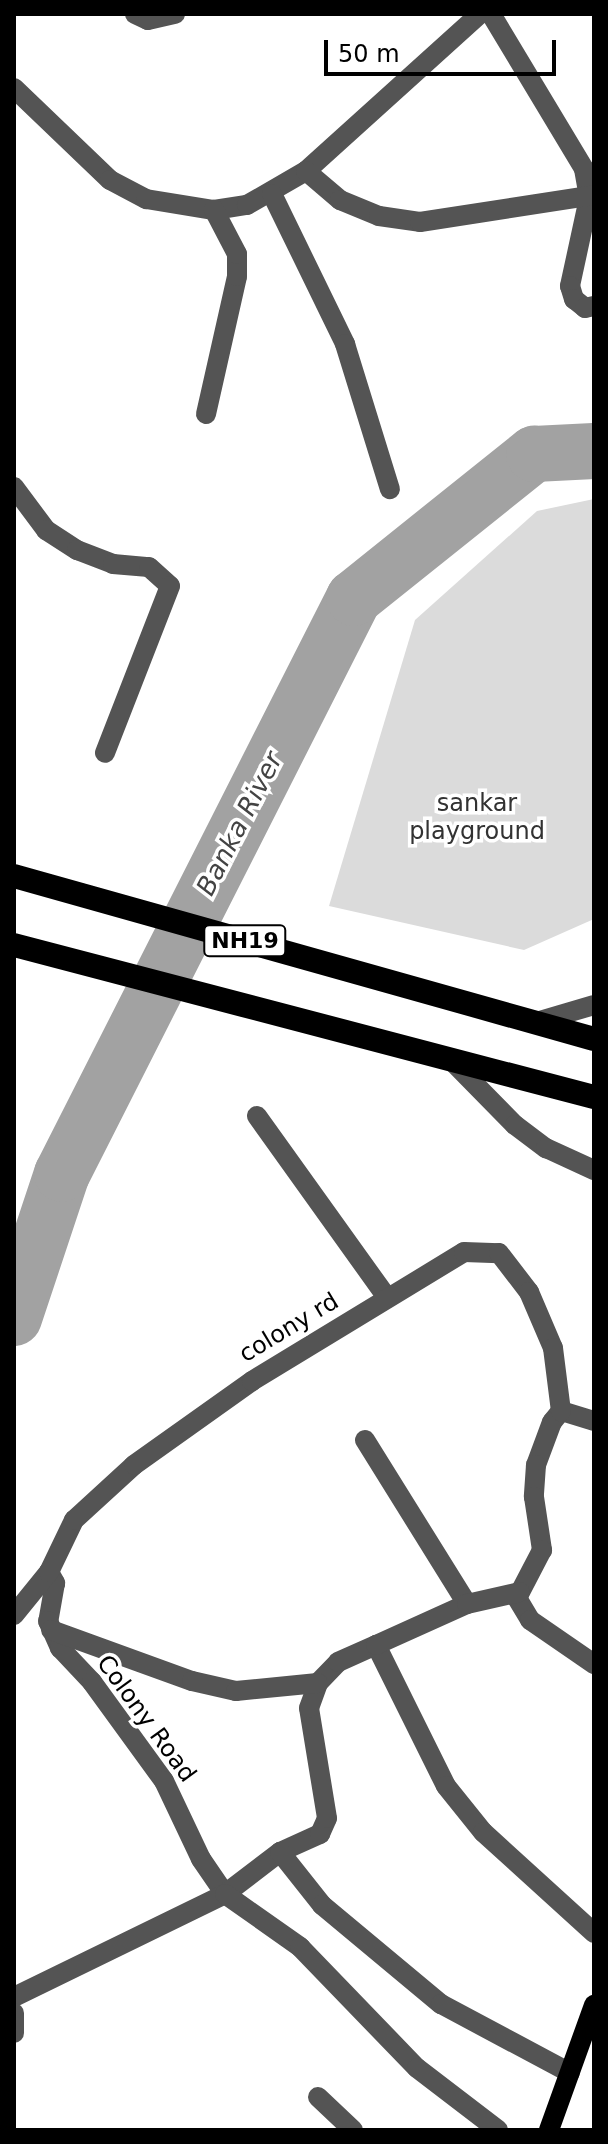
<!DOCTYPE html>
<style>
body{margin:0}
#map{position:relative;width:608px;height:2144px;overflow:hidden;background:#fff;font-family:"DejaVu Sans",sans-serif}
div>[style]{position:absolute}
.green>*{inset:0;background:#dbdbdb}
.river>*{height:56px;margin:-28px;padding:0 28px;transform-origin:28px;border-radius:28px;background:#a2a2a2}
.minor>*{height:20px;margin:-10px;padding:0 10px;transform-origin:10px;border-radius:10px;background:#545454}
.major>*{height:20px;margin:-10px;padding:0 10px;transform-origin:10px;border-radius:10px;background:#000}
.highway>*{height:24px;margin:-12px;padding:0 12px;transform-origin:12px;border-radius:12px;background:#000}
span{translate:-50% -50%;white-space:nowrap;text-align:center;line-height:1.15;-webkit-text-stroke:7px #fff;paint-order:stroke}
.shield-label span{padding:2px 6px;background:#fff;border:2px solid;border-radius:6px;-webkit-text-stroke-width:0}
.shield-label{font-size:22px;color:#000;font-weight:700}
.park-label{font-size:24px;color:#323232}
.street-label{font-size:24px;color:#000}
.water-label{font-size:26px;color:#434343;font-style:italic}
.frame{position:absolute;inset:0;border:16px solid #000;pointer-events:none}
.scale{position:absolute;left:324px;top:40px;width:232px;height:36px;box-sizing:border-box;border:4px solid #000;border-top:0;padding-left:10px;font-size:24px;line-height:28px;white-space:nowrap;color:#000;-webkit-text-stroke:6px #fff;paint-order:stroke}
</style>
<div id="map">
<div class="green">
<div style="clip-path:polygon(594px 499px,594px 919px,524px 950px,329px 906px,415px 620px,537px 511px)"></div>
</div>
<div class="river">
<div style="left:14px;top:1318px;width:152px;rotate:-71.6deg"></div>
<div style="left:62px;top:1174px;width:646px;rotate:-63.12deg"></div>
<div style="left:354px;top:598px;width:231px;rotate:-38.7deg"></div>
<div style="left:534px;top:454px;width:60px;rotate:-2.9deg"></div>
</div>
<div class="minor">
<div style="left:135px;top:14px;width:14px;rotate:25deg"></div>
<div style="left:148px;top:20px;width:28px;rotate:-13deg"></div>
<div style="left:491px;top:14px;width:181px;rotate:59deg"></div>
<div style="left:584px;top:169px;width:29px;rotate:80deg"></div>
<div style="left:589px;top:198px;width:90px;rotate:102.2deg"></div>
<div style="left:570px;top:286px;width:14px;rotate:73deg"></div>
<div style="left:574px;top:299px;width:14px;rotate:39deg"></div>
<div style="left:585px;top:308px;width:9px;rotate:-13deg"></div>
<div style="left:14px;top:88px;width:133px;rotate:43.8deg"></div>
<div style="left:110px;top:180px;width:41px;rotate:27.8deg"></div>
<div style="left:146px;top:199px;width:69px;rotate:9.2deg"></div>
<div style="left:214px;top:210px;width:33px;rotate:-9deg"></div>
<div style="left:247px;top:205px;width:68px;rotate:-30deg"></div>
<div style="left:306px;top:171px;width:234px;rotate:-42.1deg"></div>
<div style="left:306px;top:171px;width:45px;rotate:40.5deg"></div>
<div style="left:340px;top:200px;width:42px;rotate:22.3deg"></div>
<div style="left:379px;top:216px;width:41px;rotate:8.3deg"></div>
<div style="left:420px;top:222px;width:176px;rotate:-8.8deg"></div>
<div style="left:272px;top:194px;width:167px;rotate:64deg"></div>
<div style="left:345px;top:344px;width:152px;rotate:72.8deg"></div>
<div style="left:206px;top:414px;width:141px;rotate:-77.3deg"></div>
<div style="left:237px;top:276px;width:22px;rotate:-90deg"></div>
<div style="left:237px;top:254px;width:50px;rotate:-117.6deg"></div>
<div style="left:14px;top:487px;width:54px;rotate:53.3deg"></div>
<div style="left:46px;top:530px;width:37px;rotate:33deg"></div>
<div style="left:77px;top:550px;width:39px;rotate:21deg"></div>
<div style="left:113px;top:564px;width:36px;rotate:5deg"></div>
<div style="left:149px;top:567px;width:28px;rotate:42deg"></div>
<div style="left:170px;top:586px;width:179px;rotate:111.3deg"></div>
<div style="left:536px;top:1022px;width:60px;rotate:-16.3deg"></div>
<div style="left:452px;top:1061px;width:90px;rotate:45.5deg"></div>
<div style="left:515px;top:1125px;width:39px;rotate:37deg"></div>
<div style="left:546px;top:1148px;width:53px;rotate:24.6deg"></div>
<div style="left:257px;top:1116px;width:221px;rotate:54.4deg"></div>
<div style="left:594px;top:1421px;width:34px;rotate:-163deg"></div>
<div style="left:561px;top:1411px;width:14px;rotate:129deg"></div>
<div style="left:552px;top:1422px;width:46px;rotate:110.4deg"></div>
<div style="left:536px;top:1465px;width:32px;rotate:94deg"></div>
<div style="left:534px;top:1497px;width:54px;rotate:81.4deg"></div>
<div style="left:542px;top:1550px;width:54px;rotate:117.5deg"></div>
<div style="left:517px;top:1598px;width:26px;rotate:59deg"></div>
<div style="left:530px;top:1620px;width:78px;rotate:34.5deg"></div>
<div style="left:365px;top:1440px;width:193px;rotate:58.1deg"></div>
<div style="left:49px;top:1572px;width:13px;rotate:61deg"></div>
<div style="left:55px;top:1583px;width:39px;rotate:100deg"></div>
<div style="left:48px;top:1621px;width:30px;rotate:66deg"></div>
<div style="left:60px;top:1648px;width:47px;rotate:46.7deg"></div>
<div style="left:92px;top:1682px;width:122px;rotate:54deg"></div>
<div style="left:164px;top:1781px;width:86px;rotate:64.6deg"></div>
<div style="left:201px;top:1859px;width:42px;rotate:55.6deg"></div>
<div style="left:225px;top:1894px;width:69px;rotate:-37.4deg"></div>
<div style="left:280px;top:1852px;width:44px;rotate:-24.2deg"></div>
<div style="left:320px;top:1834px;width:17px;rotate:-66deg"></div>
<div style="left:327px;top:1818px;width:111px;rotate:-99.3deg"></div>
<div style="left:309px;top:1708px;width:27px;rotate:-70deg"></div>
<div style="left:318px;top:1683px;width:29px;rotate:-46deg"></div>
<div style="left:338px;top:1662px;width:42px;rotate:-24.1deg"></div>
<div style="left:376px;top:1645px;width:157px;rotate:63.6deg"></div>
<div style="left:446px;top:1786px;width:59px;rotate:51.2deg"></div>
<div style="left:483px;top:1832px;width:150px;rotate:42.3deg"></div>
<div style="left:14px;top:1615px;width:55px;rotate:-50.9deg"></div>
<div style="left:49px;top:1572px;width:58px;rotate:-64.3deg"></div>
<div style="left:74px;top:1520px;width:81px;rotate:-42.5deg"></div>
<div style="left:134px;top:1465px;width:145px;rotate:-35.4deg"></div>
<div style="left:252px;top:1381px;width:248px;rotate:-31.3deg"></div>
<div style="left:464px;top:1252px;width:35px;rotate:2deg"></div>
<div style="left:499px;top:1253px;width:49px;rotate:52.4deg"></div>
<div style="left:529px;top:1292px;width:61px;rotate:66.8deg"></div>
<div style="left:553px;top:1348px;width:64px;rotate:82.8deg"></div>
<div style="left:51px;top:1630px;width:150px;rotate:19.9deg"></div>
<div style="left:192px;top:1681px;width:45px;rotate:12.8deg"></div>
<div style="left:236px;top:1691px;width:82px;rotate:-5.6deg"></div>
<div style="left:376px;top:1645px;width:100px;rotate:-24.3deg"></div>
<div style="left:467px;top:1604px;width:54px;rotate:-12.8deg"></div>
<div style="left:280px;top:1852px;width:68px;rotate:51.6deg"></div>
<div style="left:322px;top:1905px;width:155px;rotate:39.8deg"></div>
<div style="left:441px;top:2004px;width:146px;rotate:28.1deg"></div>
<div style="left:14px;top:1997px;width:235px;rotate:-26deg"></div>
<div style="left:225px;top:1894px;width:92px;rotate:35.2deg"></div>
<div style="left:300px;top:1947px;width:168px;rotate:46deg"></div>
<div style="left:417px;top:2068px;width:102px;rotate:37.4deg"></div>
<div style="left:14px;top:2013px;width:20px;rotate:90deg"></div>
<div style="left:318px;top:2097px;width:48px;rotate:43.3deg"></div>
</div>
<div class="major">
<div style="left:549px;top:2130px;width:133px;rotate:-70.2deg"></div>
</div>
<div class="highway">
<div style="left:14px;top:876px;width:602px;rotate:15.7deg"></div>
<div style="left:14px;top:945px;width:600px;rotate:14.69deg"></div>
</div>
<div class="shield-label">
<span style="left:245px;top:941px">NH19</span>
</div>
<div class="park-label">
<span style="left:477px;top:818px">sankar<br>playground</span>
</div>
<div class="street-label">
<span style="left:289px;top:1328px;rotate:-31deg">colony rd</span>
<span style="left:146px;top:1719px;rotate:54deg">Colony Road</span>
</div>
<div class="water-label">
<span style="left:240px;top:824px;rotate:-63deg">Banka River</span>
</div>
<div class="frame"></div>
<div class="scale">50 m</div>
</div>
